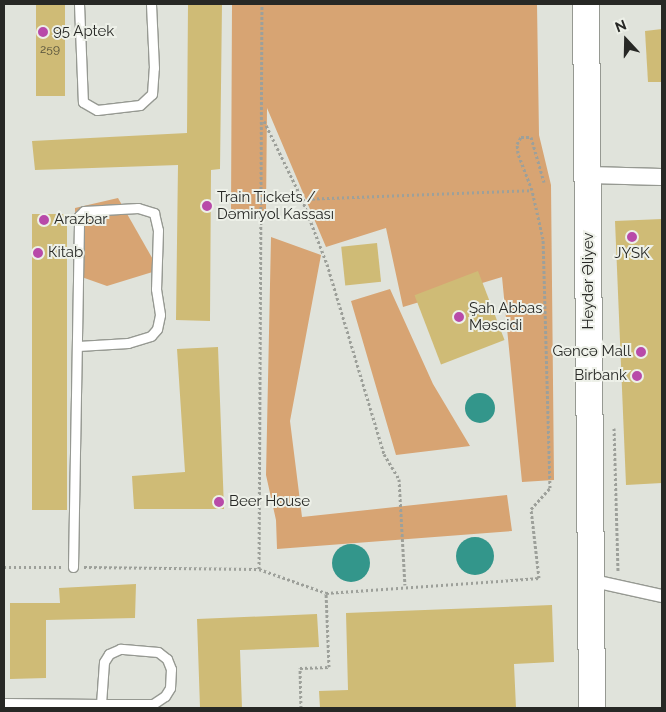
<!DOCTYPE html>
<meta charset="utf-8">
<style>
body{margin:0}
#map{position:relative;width:666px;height:712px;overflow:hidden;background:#e0e3db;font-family:Raleway,sans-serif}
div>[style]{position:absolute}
.green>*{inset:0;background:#d7a473}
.water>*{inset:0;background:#33968b}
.round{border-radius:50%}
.building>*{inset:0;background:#cfbb76;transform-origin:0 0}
.path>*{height:3px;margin-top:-1.5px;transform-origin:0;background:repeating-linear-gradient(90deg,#9da09a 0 2.5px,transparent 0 5px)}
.roads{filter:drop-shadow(1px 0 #969992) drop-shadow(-1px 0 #969992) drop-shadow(0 1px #969992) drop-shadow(0 -1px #969992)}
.service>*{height:9px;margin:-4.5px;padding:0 4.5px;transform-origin:4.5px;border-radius:4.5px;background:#fff}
.pedestrian>*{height:12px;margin:-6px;padding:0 6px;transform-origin:6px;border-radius:6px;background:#fff}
.minor>*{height:16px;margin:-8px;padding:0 8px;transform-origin:8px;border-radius:8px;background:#fff}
.primary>*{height:26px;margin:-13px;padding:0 13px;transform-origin:13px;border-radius:13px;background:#fff}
.dots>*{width:14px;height:14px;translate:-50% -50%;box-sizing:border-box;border:2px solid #edf0e8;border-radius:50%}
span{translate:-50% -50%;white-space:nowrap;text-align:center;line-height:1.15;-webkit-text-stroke:4px #edf0e8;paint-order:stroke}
.number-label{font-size:12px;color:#514d39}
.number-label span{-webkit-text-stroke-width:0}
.poi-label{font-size:15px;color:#272825}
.left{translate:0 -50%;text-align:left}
.right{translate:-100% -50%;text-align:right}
.street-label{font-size:15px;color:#272825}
.frame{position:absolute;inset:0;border:5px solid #272825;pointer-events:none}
.north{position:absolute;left:601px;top:15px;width:50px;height:50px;-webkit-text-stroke:4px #edf0e8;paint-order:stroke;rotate:339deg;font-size:14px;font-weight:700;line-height:20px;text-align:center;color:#272825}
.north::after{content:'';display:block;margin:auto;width:18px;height:22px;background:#272825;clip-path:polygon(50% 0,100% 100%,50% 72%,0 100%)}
</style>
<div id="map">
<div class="green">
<div style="clip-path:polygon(232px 4px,537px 4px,539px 135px,551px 185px,554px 480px,522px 482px,502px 277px,403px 307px,386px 228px,326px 247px,267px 108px,266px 211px,231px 211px)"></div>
<div style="clip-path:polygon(118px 198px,159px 270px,107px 286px,76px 275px,75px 208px)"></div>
<div style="clip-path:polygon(271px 237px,321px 255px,290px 421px,302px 517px,507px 495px,512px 531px,277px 549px,276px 520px,266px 475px)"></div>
<div style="clip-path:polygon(390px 289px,433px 384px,470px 446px,396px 455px,351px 301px)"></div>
</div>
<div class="water">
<div class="round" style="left:465px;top:393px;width:30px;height:30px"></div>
<div class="round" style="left:456px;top:537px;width:38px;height:38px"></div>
<div class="round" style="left:332px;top:544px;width:38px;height:38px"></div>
</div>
<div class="building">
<div style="left:36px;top:4px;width:29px;height:92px"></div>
<div style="clip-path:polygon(188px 4px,222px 4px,220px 169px,211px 170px,210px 321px,176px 320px,178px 165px,35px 170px,32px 141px,187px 133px)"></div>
<div style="clip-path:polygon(662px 29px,662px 82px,648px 82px,645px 31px)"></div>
<div style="left:67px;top:214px;width:296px;height:35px;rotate:90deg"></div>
<div style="clip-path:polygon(662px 219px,662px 483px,626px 485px,615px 221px)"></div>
<div style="left:377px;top:243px;width:39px;height:36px;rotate:84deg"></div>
<div style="left:478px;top:271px;width:74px;height:68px;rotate:69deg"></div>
<div style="clip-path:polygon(218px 347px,224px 509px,134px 509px,132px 476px,185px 472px,177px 349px)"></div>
<div style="clip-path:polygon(136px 584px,135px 618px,46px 620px,46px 678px,10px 679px,10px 603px,60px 603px,59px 588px)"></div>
<div style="clip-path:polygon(552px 605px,554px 662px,514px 664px,516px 708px,320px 708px,319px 691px,348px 690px,346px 613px)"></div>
<div style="clip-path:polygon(317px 614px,319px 647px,240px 650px,242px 708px,200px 708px,197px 619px)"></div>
</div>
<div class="path">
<div style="left:264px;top:121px;width:87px;rotate:64deg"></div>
<div style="left:302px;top:199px;width:70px;rotate:69deg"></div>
<div style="left:327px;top:264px;width:198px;rotate:73.3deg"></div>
<div style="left:384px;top:454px;width:29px;rotate:59deg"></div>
<div style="left:399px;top:479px;width:106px;rotate:86.8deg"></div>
<div style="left:302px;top:199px;width:230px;rotate:-2.2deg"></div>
<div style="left:614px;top:428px;width:143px;rotate:88.4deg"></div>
<div style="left:4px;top:567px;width:57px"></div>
<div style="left:84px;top:567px;width:175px;rotate:0.7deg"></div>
<div style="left:259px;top:569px;width:71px;rotate:19.7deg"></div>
<div style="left:326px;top:593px;width:214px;rotate:-4deg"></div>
<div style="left:539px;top:578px;width:69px;rotate:-96.6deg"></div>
<div style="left:531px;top:509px;width:28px;rotate:-48deg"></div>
<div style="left:550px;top:488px;width:249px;rotate:-91.6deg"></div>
<div style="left:543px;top:239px;width:50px;rotate:-102.7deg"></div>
<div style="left:532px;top:190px;width:40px;rotate:-111deg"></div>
<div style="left:518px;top:153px;width:9px;rotate:-96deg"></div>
<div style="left:517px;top:144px;width:8px;rotate:-60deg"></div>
<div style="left:521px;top:137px;width:10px"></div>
<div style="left:531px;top:137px;width:47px;rotate:73.9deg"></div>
<div style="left:259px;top:569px;width:565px;rotate:-89.7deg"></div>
<div style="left:301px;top:708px;width:40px;rotate:-91.4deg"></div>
<div style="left:300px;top:668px;width:29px;rotate:-2deg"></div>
<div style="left:329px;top:667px;width:74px;rotate:-92.3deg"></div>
</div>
<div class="roads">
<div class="service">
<div style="left:79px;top:4px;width:98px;rotate:87.7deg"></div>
<div style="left:83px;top:102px;width:16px;rotate:30deg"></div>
<div style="left:97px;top:110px;width:43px;rotate:-6.6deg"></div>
<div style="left:140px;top:105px;width:16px;rotate:-43deg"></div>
<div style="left:152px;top:94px;width:26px;rotate:-86deg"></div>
<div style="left:154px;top:68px;width:64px;rotate:-92.7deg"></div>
<div style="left:73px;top:567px;width:351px;rotate:-89deg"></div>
<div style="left:79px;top:216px;width:7px;rotate:-45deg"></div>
<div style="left:84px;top:211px;width:54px;rotate:-3.2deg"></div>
<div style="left:138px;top:208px;width:17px;rotate:17deg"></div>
<div style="left:154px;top:213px;width:17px;rotate:77deg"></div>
<div style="left:158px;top:230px;width:59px;rotate:91.9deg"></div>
<div style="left:156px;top:289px;width:26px;rotate:81deg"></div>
<div style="left:160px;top:315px;width:14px;rotate:102deg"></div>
<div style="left:157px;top:329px;width:9px;rotate:131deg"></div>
<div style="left:151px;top:336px;width:24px;rotate:163deg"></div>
<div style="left:128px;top:343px;width:50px;rotate:176.6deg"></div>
<div style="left:4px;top:703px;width:97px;rotate:0.6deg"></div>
<div style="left:101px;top:704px;width:52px"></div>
<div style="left:153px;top:704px;width:14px;rotate:-34deg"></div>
<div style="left:165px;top:696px;width:9px;rotate:-58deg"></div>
<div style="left:170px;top:688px;width:19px;rotate:-87deg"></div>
<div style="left:171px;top:669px;width:11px;rotate:-112deg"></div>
<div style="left:167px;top:659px;width:11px;rotate:-142deg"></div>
<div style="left:158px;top:652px;width:38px;rotate:-175deg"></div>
<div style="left:120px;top:649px;width:12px;rotate:156deg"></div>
<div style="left:109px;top:654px;width:9px;rotate:122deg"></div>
<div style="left:104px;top:662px;width:42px;rotate:94.1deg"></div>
</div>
<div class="pedestrian">
<div style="left:589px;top:580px;width:75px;rotate:12.4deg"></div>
</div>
<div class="minor">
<div style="left:589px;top:175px;width:73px;rotate:1.6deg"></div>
</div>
<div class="primary">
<div style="left:586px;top:4px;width:704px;rotate:89.51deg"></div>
</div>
</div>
<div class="dots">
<div style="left:43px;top:32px;background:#b84aa9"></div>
<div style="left:207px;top:206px;background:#b84aa9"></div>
<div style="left:44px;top:220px;background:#b84aa9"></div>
<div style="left:632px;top:237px;background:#b84aa9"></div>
<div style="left:38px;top:253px;background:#b84aa9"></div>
<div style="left:459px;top:317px;background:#b84aa9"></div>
<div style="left:641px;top:352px;background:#b84aa9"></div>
<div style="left:637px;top:376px;background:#b84aa9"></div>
<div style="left:219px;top:502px;background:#b84aa9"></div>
</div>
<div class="number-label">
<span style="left:50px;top:50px">259</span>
</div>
<div class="poi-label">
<span class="left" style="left:53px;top:32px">95 Aptek</span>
<span class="left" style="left:217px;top:206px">Train Tickets /<br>Dəmiryol Kassası</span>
<span class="left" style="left:54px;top:220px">Arazbar</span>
<span class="left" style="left:48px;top:253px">Кitab</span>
<span style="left:632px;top:254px">JYSK</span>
<span class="left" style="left:469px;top:317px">Şah Abbas<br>Məscidi</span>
<span class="right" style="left:631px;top:352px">Gəncə Mall</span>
<span class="right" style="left:627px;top:376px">Birbank</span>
<span class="left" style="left:229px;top:502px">Beer House</span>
</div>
<div class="street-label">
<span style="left:589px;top:281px;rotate:-90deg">Heydər Əliyev</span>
</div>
<div class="frame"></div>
<div class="north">N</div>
</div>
